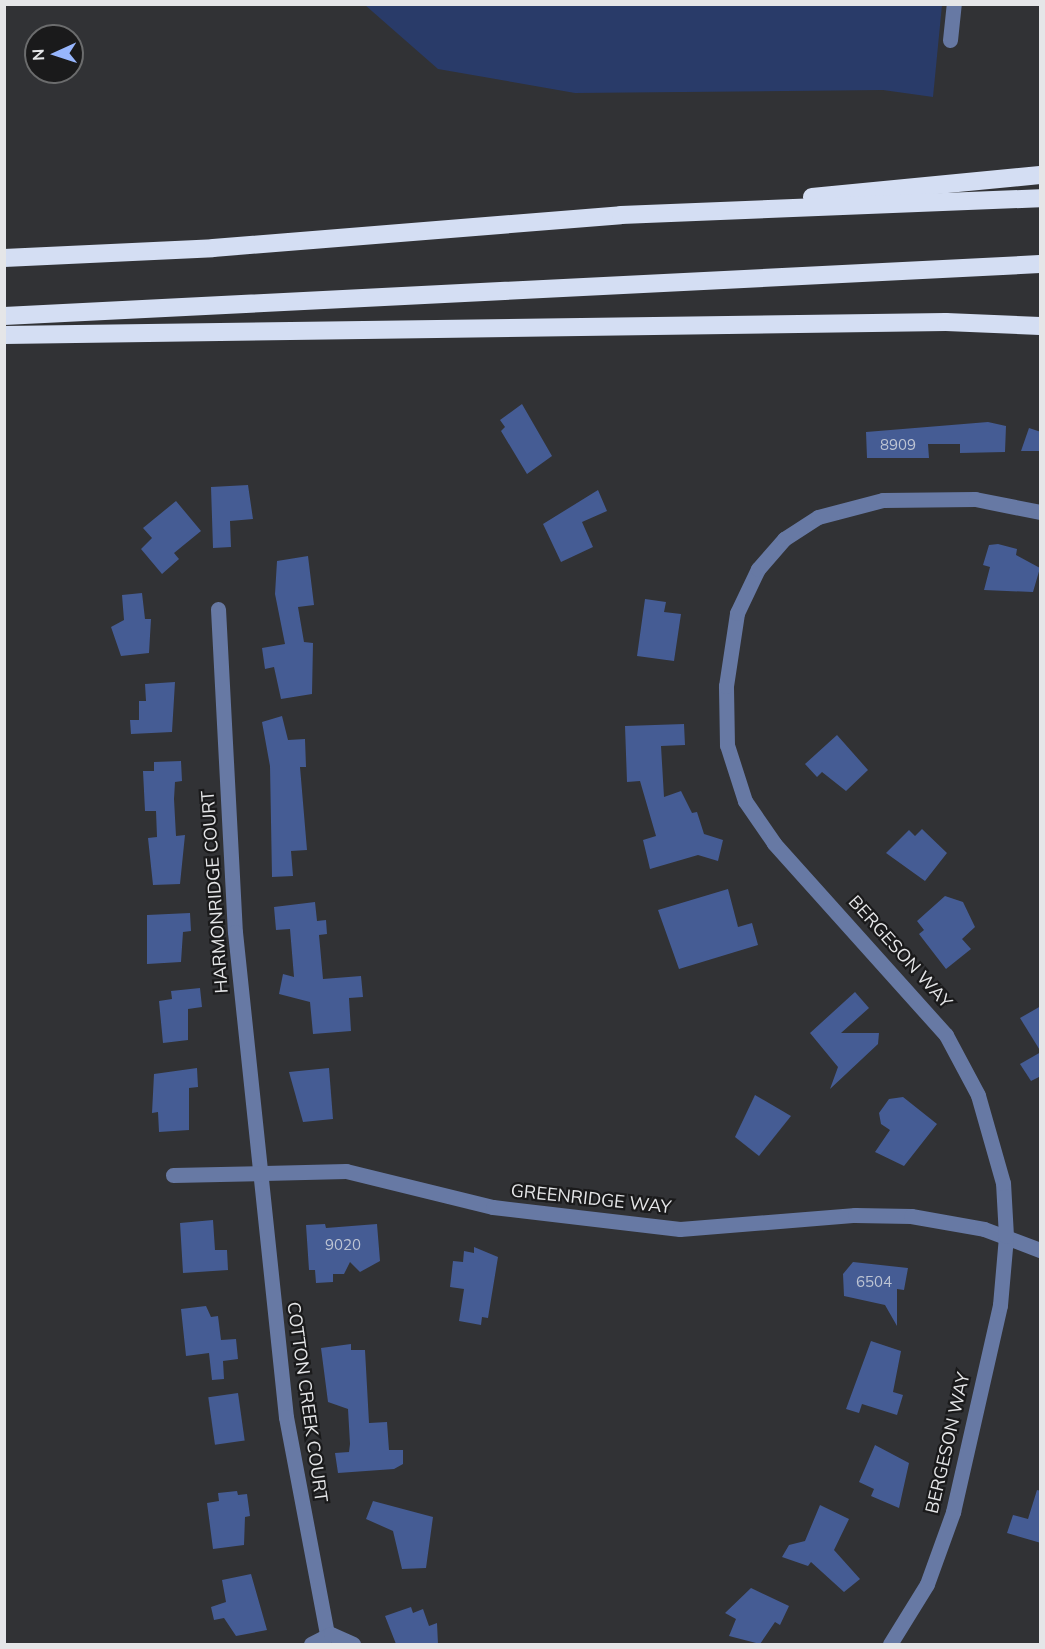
<!DOCTYPE html>
<style>
body{margin:0}
#map{position:relative;width:1045px;height:1649px;overflow:hidden;background:#313235;font-family:Mulish,sans-serif}
div>[style]{position:absolute}
.green>*{inset:0;background:#293b69}
.building>*{inset:0;background:#455c94;transform-origin:0 0}
.minor>*{height:15px;margin:-7.5px;padding:0 7.5px;transform-origin:7.5px;border-radius:7.5px;background:#6779a4}
.highway>*{height:18px;margin:-9px;padding:0 9px;transform-origin:9px;border-radius:9px;background:#d4def3}
span{translate:-50% -50%;white-space:nowrap;text-align:center;line-height:1.15;-webkit-text-stroke:4.5px #1a1a1b;paint-order:stroke}
.number-label{font-size:15px;color:#bdc4d3}
.number-label span{-webkit-text-stroke-width:0}
.street-label{font-size:18px;color:#e5e6e8}
.frame{position:absolute;inset:0;border:6px solid #e5e6e8;pointer-events:none}
.north{position:absolute;left:24px;top:24px;width:60px;height:60px;box-sizing:border-box;background:#1a1a1b;border:2px solid #6b6c6d;border-radius:50%;rotate:267deg;font-size:16px;font-weight:700;line-height:24px;text-align:center;color:#e5e6e8}
.north::after{content:'';display:block;margin:auto;width:21px;height:27px;background:#97b6fd;clip-path:polygon(50% 0,100% 100%,50% 72%,0 100%)}
</style>
<div id="map">
<div class="green">
<div style="clip-path:polygon(365px 5px,942px 5px,933px 97px,883px 90px,575px 93px,438px 69px)"></div>
</div>
<div class="building">
<div style="clip-path:polygon(522px 404px,552px 456px,527px 474px,501px 431px,505px 427px,500px 420px)"></div>
<div style="clip-path:polygon(988px 422px,1006px 426px,1005px 452px,960px 453px,960px 444px,928px 444px,929px 458px,867px 458px,866px 432px)"></div>
<div style="clip-path:polygon(1029px 428px,1041px 432px,1041px 451px,1021px 451px)"></div>
<div style="clip-path:polygon(248px 485px,253px 519px,230px 521px,231px 547px,213px 548px,211px 487px)"></div>
<div style="clip-path:polygon(598px 490px,607px 511px,582px 522px,593px 547px,561px 562px,543px 524px)"></div>
<div style="clip-path:polygon(176px 501px,201px 531px,174px 553px,179px 559px,162px 574px,141px 549px,152px 538px,143px 528px)"></div>
<div style="clip-path:polygon(998px 544px,1017px 549px,1016px 555px,1040px 568px,1033px 592px,984px 590px,990px 567px,983px 565px,989px 545px)"></div>
<div style="clip-path:polygon(308px 556px,314px 605px,298px 607px,304px 642px,313px 643px,312px 694px,281px 699px,274px 667px,265px 669px,262px 648px,285px 644px,275px 594px,277px 561px)"></div>
<div style="clip-path:polygon(142px 593px,145px 619px,151px 619px,149px 653px,121px 656px,111px 627px,124px 620px,122px 595px)"></div>
<div style="clip-path:polygon(645px 599px,666px 602px,664px 612px,681px 614px,674px 661px,637px 656px)"></div>
<div style="clip-path:polygon(175px 682px,172px 732px,131px 734px,130px 720px,139px 720px,139px 701px,146px 701px,145px 684px)"></div>
<div style="clip-path:polygon(282px 716px,288px 740px,305px 739px,306px 767px,300px 767px,307px 850px,291px 851px,293px 876px,272px 877px,270px 766px,262px 722px)"></div>
<div style="clip-path:polygon(684px 724px,685px 745px,661px 746px,664px 797px,681px 791px,692px 813px,697px 812px,704px 834px,723px 840px,718px 861px,698px 855px,650px 869px,643px 840px,656px 836px,640px 781px,627px 782px,625px 726px)"></div>
<div style="clip-path:polygon(837px 735px,868px 770px,846px 791px,822px 772px,817px 777px,805px 764px)"></div>
<div style="clip-path:polygon(181px 761px,182px 781px,175px 782px,174px 799px,176px 836px,185px 835px,180px 884px,153px 885px,148px 838px,157px 837px,156px 811px,145px 811px,143px 771px,154px 771px,154px 762px)"></div>
<div style="clip-path:polygon(922px 829px,947px 853px,925px 881px,886px 853px,909px 830px,915px 836px)"></div>
<div style="clip-path:polygon(728px 889px,738px 927px,752px 923px,758px 945px,679px 969px,658px 910px)"></div>
<div style="clip-path:polygon(945px 896px,963px 902px,975px 927px,962px 939px,971px 949px,946px 969px,919px 934px,924px 930px,917px 921px)"></div>
<div style="clip-path:polygon(315px 902px,317px 921px,326px 920px,327px 934px,319px 935px,323px 979px,361px 976px,363px 997px,349px 998px,351px 1031px,313px 1034px,310px 1002px,279px 994px,283px 974px,294px 977px,290px 929px,276px 930px,274px 907px)"></div>
<div style="clip-path:polygon(190px 913px,191px 931px,183px 932px,181px 962px,147px 964px,147px 915px)"></div>
<div style="clip-path:polygon(200px 988px,202px 1007px,188px 1009px,188px 1040px,163px 1043px,159px 1001px,172px 999px,171px 991px)"></div>
<div style="clip-path:polygon(855px 992px,869px 1008px,841px 1033px,879px 1033px,878px 1044px,830px 1089px,838px 1067px,810px 1033px)"></div>
<div style="clip-path:polygon(1041px 1006px,1041px 1052px,1020px 1018px)"></div>
<div style="clip-path:polygon(1041px 1052px,1041px 1076px,1031px 1081px,1020px 1064px)"></div>
<div style="clip-path:polygon(197px 1068px,198px 1087px,189px 1088px,189px 1130px,159px 1132px,158px 1112px,152px 1113px,154px 1074px)"></div>
<div style="clip-path:polygon(329px 1068px,333px 1119px,303px 1122px,289px 1072px)"></div>
<div style="clip-path:polygon(755px 1095px,791px 1116px,759px 1156px,735px 1137px)"></div>
<div style="clip-path:polygon(903px 1097px,937px 1124px,904px 1166px,875px 1152px,890px 1130px,881px 1124px,879px 1113px,889px 1099px)"></div>
<div style="clip-path:polygon(213px 1220px,215px 1250px,227px 1250px,228px 1270px,183px 1273px,180px 1223px)"></div>
<div style="clip-path:polygon(325px 1224px,326px 1228px,377px 1224px,380px 1261px,360px 1272px,350px 1262px,344px 1274px,333px 1274px,333px 1282px,316px 1283px,315px 1270px,309px 1270px,306px 1225px)"></div>
<div style="clip-path:polygon(474px 1247px,498px 1257px,488px 1318px,482px 1317px,481px 1325px,459px 1321px,464px 1289px,450px 1287px,453px 1261px,463px 1262px,464px 1251px,474px 1253px)"></div>
<div style="clip-path:polygon(853px 1262px,908px 1268px,904px 1290px,897px 1289px,897px 1326px,885px 1305px,844px 1296px,843px 1274px)"></div>
<div style="clip-path:polygon(206px 1306px,211px 1317px,218px 1316px,221px 1340px,236px 1339px,238px 1359px,223px 1361px,224px 1379px,212px 1380px,209px 1353px,186px 1356px,181px 1309px)"></div>
<div style="clip-path:polygon(871px 1341px,901px 1351px,893px 1392px,903px 1395px,897px 1415px,862px 1404px,859px 1413px,846px 1409px)"></div>
<div style="clip-path:polygon(351px 1344px,351px 1350px,365px 1350px,369px 1423px,387px 1422px,389px 1450px,403px 1450px,403px 1464px,394px 1469px,338px 1473px,335px 1453px,349px 1452px,350px 1444px,348px 1409px,328px 1402px,321px 1348px)"></div>
<div style="left:238px;top:1393px;width:48px;height:30px;rotate:82deg"></div>
<div style="clip-path:polygon(875px 1445px,909px 1463px,899px 1508px,871px 1496px,874px 1489px,859px 1482px)"></div>
<div style="clip-path:polygon(1037px 1490px,1041px 1491px,1041px 1543px,1007px 1533px,1013px 1515px,1028px 1519px)"></div>
<div style="clip-path:polygon(237px 1491px,238px 1495px,247px 1494px,250px 1516px,245px 1517px,244px 1545px,213px 1549px,207px 1503px,219px 1501px,218px 1493px)"></div>
<div style="clip-path:polygon(373px 1501px,433px 1517px,426px 1568px,402px 1569px,393px 1531px,366px 1519px)"></div>
<div style="clip-path:polygon(820px 1505px,849px 1519px,834px 1550px,860px 1579px,844px 1592px,811px 1562px,808px 1566px,782px 1557px,789px 1545px,805px 1541px)"></div>
<div style="clip-path:polygon(251px 1574px,267px 1630px,236px 1636px,224px 1618px,214px 1620px,211px 1607px,226px 1602px,222px 1580px)"></div>
<div style="clip-path:polygon(751px 1588px,789px 1606px,780px 1625px,775px 1622px,760px 1644px,729px 1636px,736px 1619px,725px 1613px)"></div>
<div style="clip-path:polygon(411px 1607px,413px 1613px,423px 1609px,429px 1626px,437px 1623px,438px 1644px,396px 1644px,385px 1616px)"></div>
</div>
<div class="minor">
<div style="left:950px;top:40px;width:36px;rotate:-84deg"></div>
<div style="left:218px;top:609px;width:323px;rotate:87deg"></div>
<div style="left:235px;top:932px;width:488px;rotate:84deg"></div>
<div style="left:286px;top:1417px;width:222px;rotate:79.3deg"></div>
<div style="left:173px;top:1175px;width:173px;rotate:-1.3deg"></div>
<div style="left:346px;top:1171px;width:151px;rotate:13.8deg"></div>
<div style="left:493px;top:1207px;width:188px;rotate:6.7deg"></div>
<div style="left:680px;top:1229px;width:176px;rotate:-4.6deg"></div>
<div style="left:855px;top:1215px;width:56px;rotate:1deg"></div>
<div style="left:911px;top:1216px;width:74px;rotate:10.1deg"></div>
<div style="left:984px;top:1229px;width:60px;rotate:20.6deg"></div>
<div style="left:311px;top:1644px;width:22px;rotate:-27deg"></div>
<div style="left:331px;top:1634px;width:24px;rotate:24deg"></div>
<div style="left:890px;top:1644px;width:70px;rotate:-58.3deg"></div>
<div style="left:927px;top:1584px;width:77px;rotate:-70.1deg"></div>
<div style="left:953px;top:1512px;width:212px;rotate:-77.2deg"></div>
<div style="left:1000px;top:1305px;width:69px;rotate:-85deg"></div>
<div style="left:1006px;top:1236px;width:53px;rotate:-93.2deg"></div>
<div style="left:1003px;top:1183px;width:91px;rotate:-105.9deg"></div>
<div style="left:978px;top:1095px;width:68px;rotate:-118.1deg"></div>
<div style="left:946px;top:1035px;width:258px;rotate:-131.9deg"></div>
<div style="left:774px;top:843px;width:51px;rotate:-124.6deg"></div>
<div style="left:745px;top:801px;width:59px;rotate:-107.8deg"></div>
<div style="left:727px;top:745px;width:59px;rotate:-91deg"></div>
<div style="left:726px;top:686px;width:74px;rotate:-81.4deg"></div>
<div style="left:737px;top:613px;width:49px;rotate:-64.5deg"></div>
<div style="left:758px;top:569px;width:40px;rotate:-49deg"></div>
<div style="left:784px;top:539px;width:40px;rotate:-32.9deg"></div>
<div style="left:818px;top:517px;width:67px;rotate:-14.7deg"></div>
<div style="left:883px;top:500px;width:92px;rotate:-0.6deg"></div>
<div style="left:975px;top:499px;width:66px;rotate:11.3deg"></div>
</div>
<div class="highway">
<div style="left:812px;top:197px;width:229px;rotate:-5.5deg"></div>
<div style="left:4px;top:258px;width:209px;rotate:-2.7deg"></div>
<div style="left:213px;top:248px;width:409px;rotate:-4.6deg"></div>
<div style="left:621px;top:215px;width:419px;rotate:-2.3deg"></div>
<div style="left:4px;top:316px;width:1037px;rotate:-2.87deg"></div>
<div style="left:4px;top:335px;width:942px;rotate:-0.79deg"></div>
<div style="left:946px;top:322px;width:94px;rotate:2.4deg"></div>
</div>
<div class="number-label">
<span style="left:898px;top:445px">8909</span>
<span style="left:343px;top:1245px">9020</span>
<span style="left:874px;top:1282px">6504</span>
</div>
<div class="street-label">
<span style="left:215px;top:892px;rotate:-94deg">HARMONRIDGE COURT</span>
<span style="left:900px;top:952px;rotate:48deg">BERGESON WAY</span>
<span style="left:591px;top:1199px;rotate:6deg">GREENRIDGE WAY</span>
<span style="left:307px;top:1402px;rotate:82deg">COTTON CREEK COURT</span>
<span style="left:948px;top:1443px;rotate:-77deg">BERGESON WAY</span>
</div>
<div class="frame"></div>
<div class="north">N</div>
</div>
